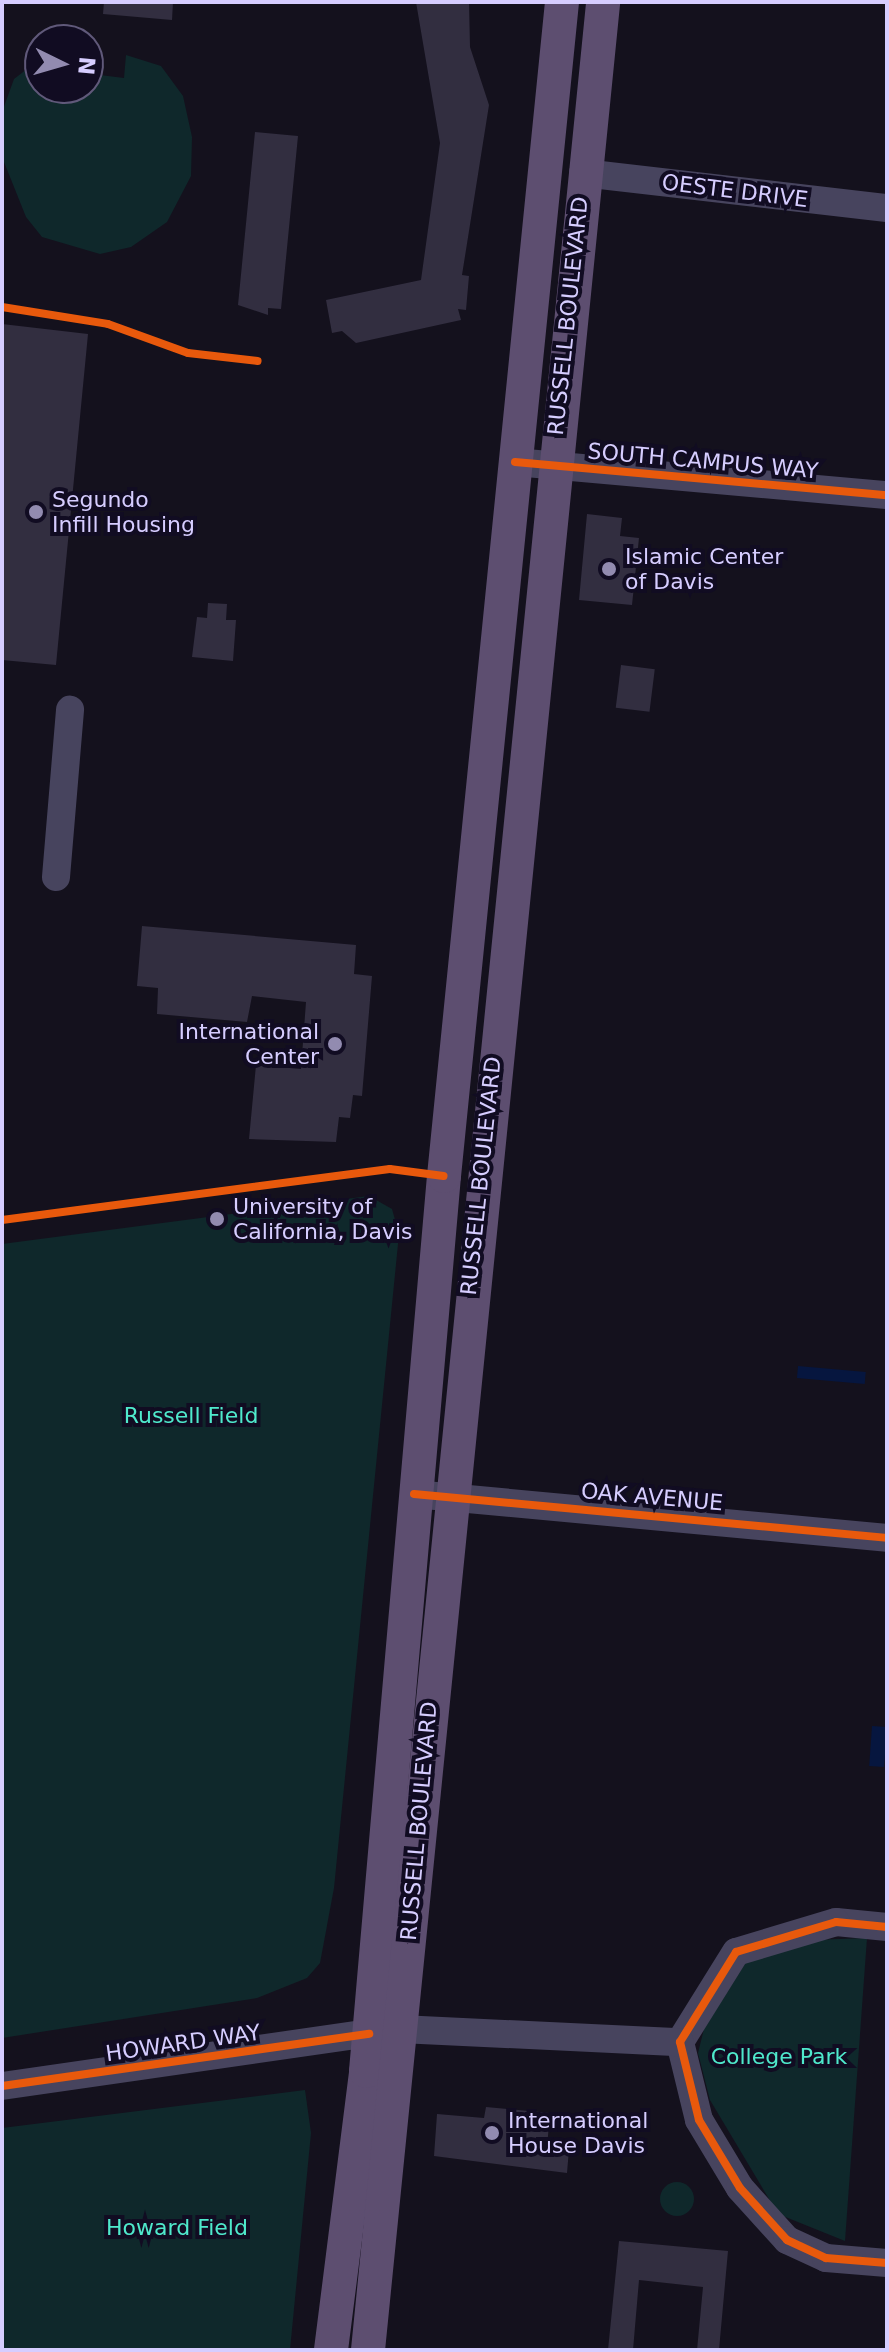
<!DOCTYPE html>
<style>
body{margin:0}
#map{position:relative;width:889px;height:2352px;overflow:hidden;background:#14111d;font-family:"DejaVu Sans",sans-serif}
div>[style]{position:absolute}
.green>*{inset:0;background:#0f282b}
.round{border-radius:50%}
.water>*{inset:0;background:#06163f;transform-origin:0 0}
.building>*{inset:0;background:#322e40;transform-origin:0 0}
.minor>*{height:28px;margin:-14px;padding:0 14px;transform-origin:14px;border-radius:14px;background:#47445e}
.major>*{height:34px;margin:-17px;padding:0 17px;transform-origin:17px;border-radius:17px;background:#5d4e70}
.cycleway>*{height:8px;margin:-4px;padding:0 4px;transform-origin:4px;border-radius:4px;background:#e8590c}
.dots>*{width:22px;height:22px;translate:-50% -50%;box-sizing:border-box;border:4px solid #110c22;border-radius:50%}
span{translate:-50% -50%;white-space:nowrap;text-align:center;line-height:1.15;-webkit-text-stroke:8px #110c22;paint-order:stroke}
.street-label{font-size:22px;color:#d6cdff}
.poi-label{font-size:22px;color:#d6cdff}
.left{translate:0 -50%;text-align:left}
.right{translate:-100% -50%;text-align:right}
.park-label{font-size:22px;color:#4fe9cc}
.frame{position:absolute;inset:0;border:4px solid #d6cdff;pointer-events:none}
.north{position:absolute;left:24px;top:24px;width:80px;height:80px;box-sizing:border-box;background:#110c22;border:2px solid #60597a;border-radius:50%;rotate:95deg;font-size:22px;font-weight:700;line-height:32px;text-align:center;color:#d6cdff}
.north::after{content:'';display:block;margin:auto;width:28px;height:36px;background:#928bb0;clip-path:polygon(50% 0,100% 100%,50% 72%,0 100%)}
</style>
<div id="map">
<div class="green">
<div style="clip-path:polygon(88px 53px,92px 74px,124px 78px,126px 55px,161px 66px,183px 96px,192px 137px,191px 176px,167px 222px,131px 247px,100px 254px,42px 237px,26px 217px,2px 157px,2px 112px,14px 79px,40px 59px,40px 88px,88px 88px)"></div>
<div style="clip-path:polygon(369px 1196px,392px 1209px,399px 1234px,334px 1888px,320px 1963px,307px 1978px,257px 1998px,2px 2038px,2px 1244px)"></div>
<div style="clip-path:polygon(867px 1938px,845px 2241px,778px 2214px,710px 2100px,698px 2053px,704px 2029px,748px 1959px,812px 1940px)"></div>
<div style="clip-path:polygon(305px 2090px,311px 2133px,290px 2350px,2px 2350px,2px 2128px)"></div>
<div class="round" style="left:660px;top:2182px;width:34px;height:34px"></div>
</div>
<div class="water">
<div style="left:798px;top:1366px;width:68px;height:12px;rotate:5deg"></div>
<div style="left:872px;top:1726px;width:15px;height:40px;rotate:4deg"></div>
</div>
<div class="building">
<div style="clip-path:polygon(104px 2px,173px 2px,172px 20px,103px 14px)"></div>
<div style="clip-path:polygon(416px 2px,469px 2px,470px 47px,489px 105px,462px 275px,469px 276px,466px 310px,458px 309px,461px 320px,356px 343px,342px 331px,332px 333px,326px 300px,421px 280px,440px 143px)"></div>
<div style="clip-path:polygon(255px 132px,298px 136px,281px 309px,268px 308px,268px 315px,238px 305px)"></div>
<div style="clip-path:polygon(2px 324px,88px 334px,56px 665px,2px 660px)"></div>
<div style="clip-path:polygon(587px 514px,622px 518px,620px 536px,639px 538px,632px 605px,579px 600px)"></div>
<div style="clip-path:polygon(208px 603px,227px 604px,226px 620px,236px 620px,233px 661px,192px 657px,197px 617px,207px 618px)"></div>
<div style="left:621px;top:665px;width:34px;height:43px;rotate:7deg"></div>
<div style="clip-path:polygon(142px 926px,356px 945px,354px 974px,372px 976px,362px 1096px,353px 1095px,350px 1118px,339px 1117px,336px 1142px,249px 1139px,256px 1065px,301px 1069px,306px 1002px,252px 996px,247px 1022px,157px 1014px,158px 988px,137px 986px)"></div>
<div style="clip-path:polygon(486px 2107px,550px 2113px,547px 2147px,569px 2149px,567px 2173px,434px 2156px,437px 2114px,484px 2118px)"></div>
<div style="clip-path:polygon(619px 2241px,728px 2251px,719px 2350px,697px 2350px,703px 2287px,639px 2280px,633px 2350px,608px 2350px)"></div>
</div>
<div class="minor">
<div style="left:583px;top:173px;width:306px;rotate:6.6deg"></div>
<div style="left:515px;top:462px;width:373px;rotate:5.1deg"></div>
<div style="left:56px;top:877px;width:168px;rotate:-85.2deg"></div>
<div style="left:414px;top:1494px;width:475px;rotate:5.3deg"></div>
<div style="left:887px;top:1927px;width:51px;rotate:-174.4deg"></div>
<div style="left:836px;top:1922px;width:104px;rotate:163.3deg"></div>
<div style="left:736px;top:1952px;width:106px;rotate:121.9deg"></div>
<div style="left:680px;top:2042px;width:80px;rotate:76.3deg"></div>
<div style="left:699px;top:2120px;width:79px;rotate:58.9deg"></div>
<div style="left:740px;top:2188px;width:70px;rotate:47.9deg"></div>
<div style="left:787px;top:2240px;width:43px;rotate:24.8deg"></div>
<div style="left:826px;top:2258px;width:61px;rotate:4.7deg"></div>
<div style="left:2px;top:2086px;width:402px;rotate:-8.2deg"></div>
<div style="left:400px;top:2029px;width:280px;rotate:2.7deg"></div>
</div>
<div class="major">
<div style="left:331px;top:2350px;width:281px;rotate:-82.8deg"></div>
<div style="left:366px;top:2071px;width:898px;rotate:-85.02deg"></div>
<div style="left:444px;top:1176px;width:1180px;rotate:-84.26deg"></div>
<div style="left:368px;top:2350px;width:2360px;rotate:-84.28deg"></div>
</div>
<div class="cycleway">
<div style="left:2px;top:307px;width:107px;rotate:9.1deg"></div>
<div style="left:108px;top:324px;width:85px;rotate:19.9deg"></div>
<div style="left:188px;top:353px;width:70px;rotate:6.5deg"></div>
<div style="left:515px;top:462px;width:373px;rotate:5.1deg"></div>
<div style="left:2px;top:1220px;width:391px;rotate:-7.5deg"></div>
<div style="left:390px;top:1169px;width:54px;rotate:7.4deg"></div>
<div style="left:414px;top:1494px;width:475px;rotate:5.3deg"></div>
<div style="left:887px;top:1927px;width:51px;rotate:-174.4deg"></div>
<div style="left:836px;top:1922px;width:104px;rotate:163.3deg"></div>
<div style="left:736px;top:1952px;width:106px;rotate:121.9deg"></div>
<div style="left:680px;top:2042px;width:80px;rotate:76.3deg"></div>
<div style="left:699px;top:2120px;width:79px;rotate:58.9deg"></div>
<div style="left:740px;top:2188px;width:70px;rotate:47.9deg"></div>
<div style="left:787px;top:2240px;width:43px;rotate:24.8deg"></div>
<div style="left:826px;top:2258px;width:61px;rotate:4.7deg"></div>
<div style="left:2px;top:2086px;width:371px;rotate:-8.1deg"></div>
</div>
<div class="dots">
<div style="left:36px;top:512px;background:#928bb0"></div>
<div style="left:609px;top:569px;background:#928bb0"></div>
<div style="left:335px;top:1044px;background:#928bb0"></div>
<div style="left:217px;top:1219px;background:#928bb0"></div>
<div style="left:492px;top:2133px;background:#928bb0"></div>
</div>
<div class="street-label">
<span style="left:735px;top:191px;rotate:7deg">OESTE DRIVE</span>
<span style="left:568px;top:316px;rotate:-84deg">RUSSELL BOULEVARD</span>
<span style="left:703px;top:461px;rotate:5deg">SOUTH CAMPUS WAY</span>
<span style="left:481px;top:1176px;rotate:-84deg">RUSSELL BOULEVARD</span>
<span style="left:652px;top:1497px;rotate:5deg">OAK AVENUE</span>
<span style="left:419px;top:1821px;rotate:-85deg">RUSSELL BOULEVARD</span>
<span style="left:183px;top:2043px;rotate:-8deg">HOWARD WAY</span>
</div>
<div class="poi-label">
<span class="left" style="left:52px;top:512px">Segundo<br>Infill Housing</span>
<span class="left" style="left:625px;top:569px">Islamic Center<br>of Davis</span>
<span class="right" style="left:319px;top:1044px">International<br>Center</span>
<span class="left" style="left:233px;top:1219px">University of<br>California, Davis</span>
<span class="left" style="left:508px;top:2133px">International<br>House Davis</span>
</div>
<div class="park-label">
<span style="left:191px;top:1416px">Russell Field</span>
<span style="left:779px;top:2057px">College Park</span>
<span style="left:177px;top:2228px">Howard Field</span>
</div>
<div class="frame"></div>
<div class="north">N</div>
</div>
